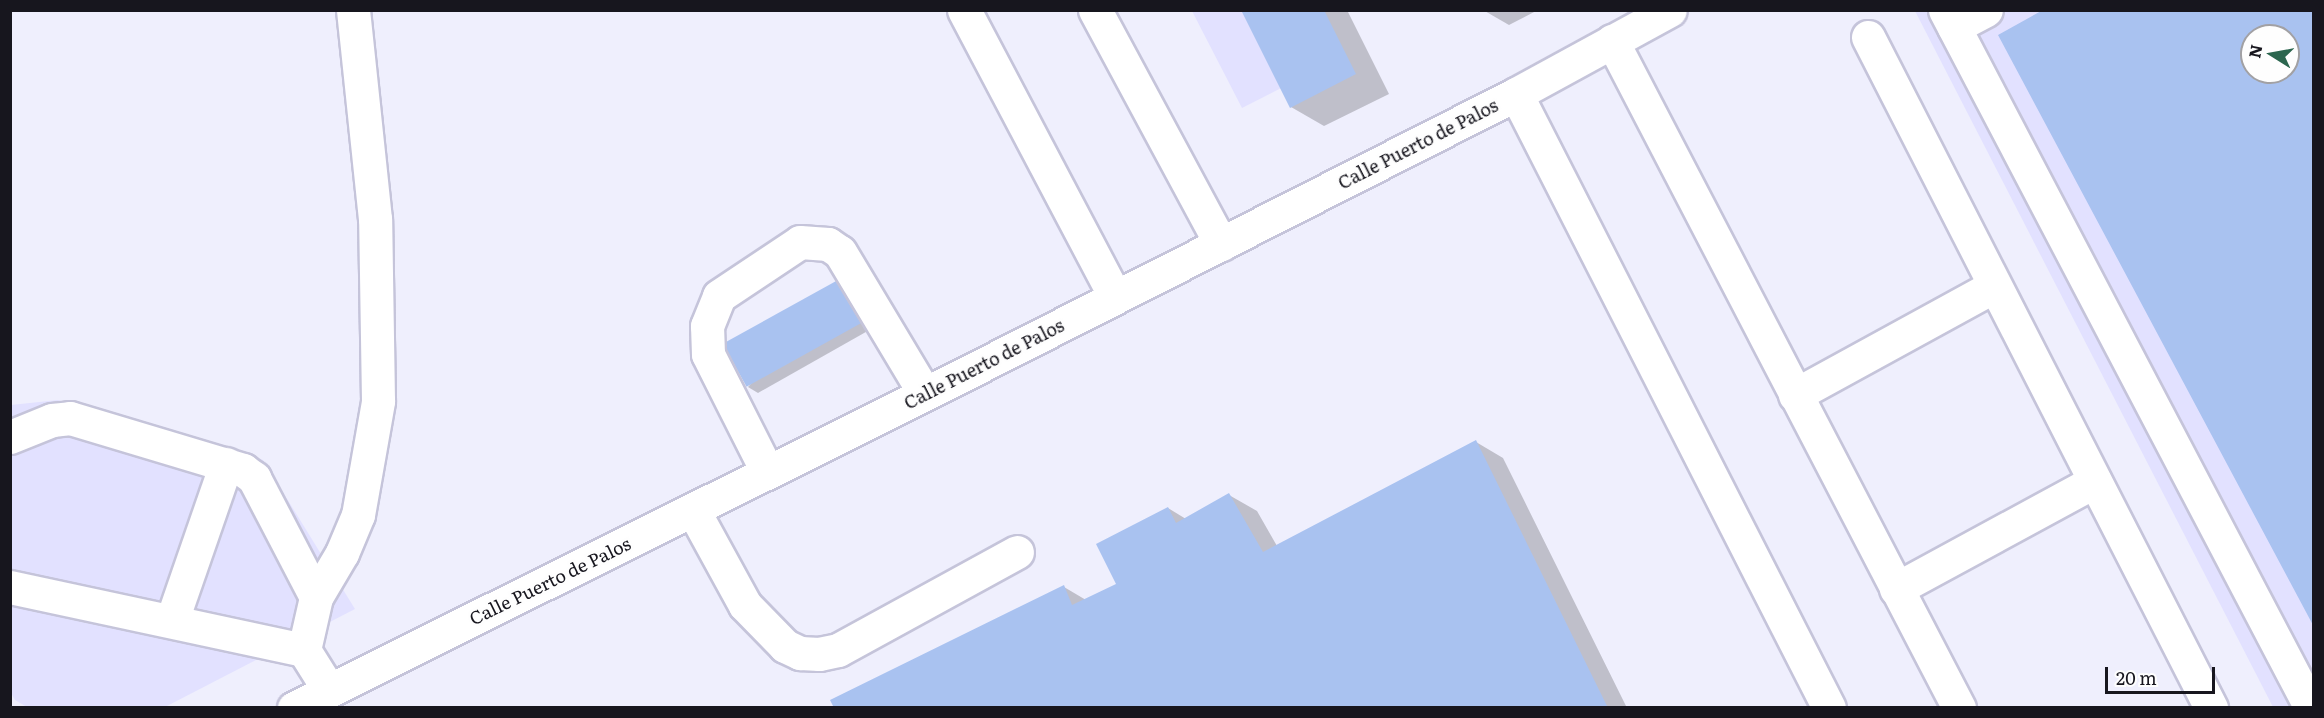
<!DOCTYPE html>
<style>
body{margin:0}
#map{position:relative;width:2324px;height:718px;overflow:hidden;background:#efeffd;font-family:Literata,serif}
div>[style]{position:absolute}
.built>*{inset:0;background:#e2e1ff}
.shadow>*{inset:0;background:#0003}
.building>*{inset:0;background:#a9c2f0;transform-origin:0 0}
.roads{filter:drop-shadow(2px 0 #c5c4da) drop-shadow(-2px 0 #c5c4da) drop-shadow(0 2px #c5c4da) drop-shadow(0 -2px #c5c4da)}
.minor>*{height:33px;margin:-16.5px;padding:0 16.5px;transform-origin:16.5px;border-radius:16.5px;background:#fff}
span{translate:-50% -50%;white-space:nowrap;text-align:center;line-height:1.15;-webkit-text-stroke:6px #fefefe;paint-order:stroke}
.street-label{font-size:18px;color:#17161e}
.frame{position:absolute;inset:0;border:12px solid #17161e;pointer-events:none}
.north{position:absolute;left:2240px;top:24px;width:60px;height:60px;box-sizing:border-box;background:#fefefe;border:2px solid #a2a1a4;border-radius:50%;rotate:281deg;font-size:16px;font-weight:700;line-height:24px;text-align:center;color:#17161e}
.north::after{content:'';display:block;margin:auto;width:21px;height:27px;background:#2c664f;clip-path:polygon(50% 0,100% 100%,50% 72%,0 100%)}
.scale{position:absolute;left:2105px;top:667px;width:110px;height:27px;box-sizing:border-box;border:3px solid #17161e;border-top:0;padding-left:8px;font-size:18px;line-height:21px;white-space:nowrap;color:#17161e;-webkit-text-stroke:4px #fefefe;paint-order:stroke}
</style>
<div id="map">
<div class="built">
<div style="clip-path:polygon(1192px 11px,1296px 11px,1324px 66px,1242px 108px)"></div>
<div style="clip-path:polygon(evenodd,1915px 11px,2313px 11px,2313px 707px,2273px 707px,1915px 11px,2252px 36px,2288px 36px,2288px 72px,2252px 72px,2252px 36px)"></div>
<div style="clip-path:polygon(58px 400px,263px 460px,355px 609px,165px 707px,27px 707px,15px 700px,11px 693px,11px 405px)"></div>
</div>
<div class="shadow">
<div style="clip-path:polygon(1243px 10px,1347px 10px,1389px 94px,1324px 126px,1291px 107px)"></div>
<div style="clip-path:polygon(1483px 10px,1538px 10px,1509px 25px)"></div>
<div style="clip-path:polygon(847px 277px,880px 324px,758px 393px,748px 387px)"></div>
<div style="clip-path:polygon(1476px 442px,1503px 458px,1627px 708px,835px 708px,1064px 587px,1086px 600px,1118px 585px,1168px 508px,1186px 519px,1229px 495px,1257px 511px,1277px 546px)"></div>
</div>
<div class="building">
<div style="clip-path:polygon(1241px 10px,1324px 10px,1356px 74px,1290px 108px)"></div>
<div style="clip-path:polygon(evenodd,2043px 10px,2314px 10px,2314px 627px,1998px 35px,2043px 10px,2252px 36px,2288px 36px,2288px 72px,2252px 72px,2252px 36px)"></div>
<div style="left:847px;top:275px;width:49px;height:142px;rotate:61deg"></div>
<div style="clip-path:polygon(1476px 440px,1608px 708px,834px 708px,830px 700px,1064px 585px,1072px 605px,1116px 584px,1096px 544px,1168px 507px,1176px 523px,1229px 493px,1263px 552px)"></div>
</div>
<div class="roads">
<div class="minor">
<div style="left:964px;top:10px;width:324px;rotate:62.2deg"></div>
<div style="left:1095px;top:10px;width:266px;rotate:61.7deg"></div>
<div style="left:1945px;top:10px;width:788px;rotate:62.33deg"></div>
<div style="left:1954px;top:27px;width:36px;rotate:-28deg"></div>
<div style="left:1868px;top:37px;width:754px;rotate:62.92deg"></div>
<div style="left:1612px;top:41px;width:752px;rotate:62.51deg"></div>
<div style="left:1516px;top:94px;width:689px;rotate:62.99deg"></div>
<div style="left:1795px;top:395px;width:227px;rotate:-28.7deg"></div>
<div style="left:10px;top:437px;width:45px;rotate:-22deg"></div>
<div style="left:52px;top:420px;width:18px;rotate:-6deg"></div>
<div style="left:70px;top:418px;width:181px;rotate:16.7deg"></div>
<div style="left:243px;top:470px;width:14px;rotate:36deg"></div>
<div style="left:254px;top:478px;width:134px;rotate:62.5deg"></div>
<div style="left:767px;top:471px;width:131px;rotate:-116.8deg"></div>
<div style="left:708px;top:354px;width:28px;rotate:-92deg"></div>
<div style="left:707px;top:326px;width:32px;rotate:-68deg"></div>
<div style="left:719px;top:296px;width:97px;rotate:-33.7deg"></div>
<div style="left:800px;top:242px;width:28px;rotate:4deg"></div>
<div style="left:828px;top:244px;width:14px;rotate:34deg"></div>
<div style="left:840px;top:252px;width:165px;rotate:59.1deg"></div>
<div style="left:693px;top:510px;width:108px;rotate:61.3deg"></div>
<div style="left:745px;top:605px;width:57px;rotate:45.7deg"></div>
<div style="left:785px;top:646px;width:17px;rotate:25deg"></div>
<div style="left:800px;top:653px;width:19px;rotate:3deg"></div>
<div style="left:819px;top:654px;width:19px;rotate:-12deg"></div>
<div style="left:838px;top:650px;width:204px;rotate:-28.7deg"></div>
<div style="left:10px;top:587px;width:301px;rotate:12.1deg"></div>
<div style="left:1896px;top:589px;width:226px;rotate:-28.5deg"></div>
<div style="left:172px;top:620px;width:165px;rotate:-70.9deg"></div>
<div style="left:329px;top:690px;width:47px;rotate:-122deg"></div>
<div style="left:304px;top:650px;width:54px;rotate:-77.2deg"></div>
<div style="left:316px;top:597px;width:51px;rotate:-59.4deg"></div>
<div style="left:342px;top:553px;width:41px;rotate:-67.2deg"></div>
<div style="left:358px;top:515px;width:116px;rotate:-80deg"></div>
<div style="left:378px;top:401px;width:182px;rotate:-90.9deg"></div>
<div style="left:375px;top:219px;width:210px;rotate:-96deg"></div>
<div style="left:294px;top:708px;width:705px;rotate:-26.46deg"></div>
<div style="left:925px;top:394px;width:663px;rotate:-26.91deg"></div>
<div style="left:1516px;top:94px;width:175px;rotate:-28.6deg"></div>
</div>
</div>
<div class="street-label">
<span style="left:1418px;top:144px;rotate:-27deg">Calle Puerto de Palos</span>
<span style="left:984px;top:364px;rotate:-27deg">Calle Puerto de Palos</span>
<span style="left:550px;top:581px;rotate:-26deg">Calle Puerto de Palos</span>
</div>
<div class="frame"></div>
<div class="north">N</div>
<div class="scale">20 m</div>
</div>
